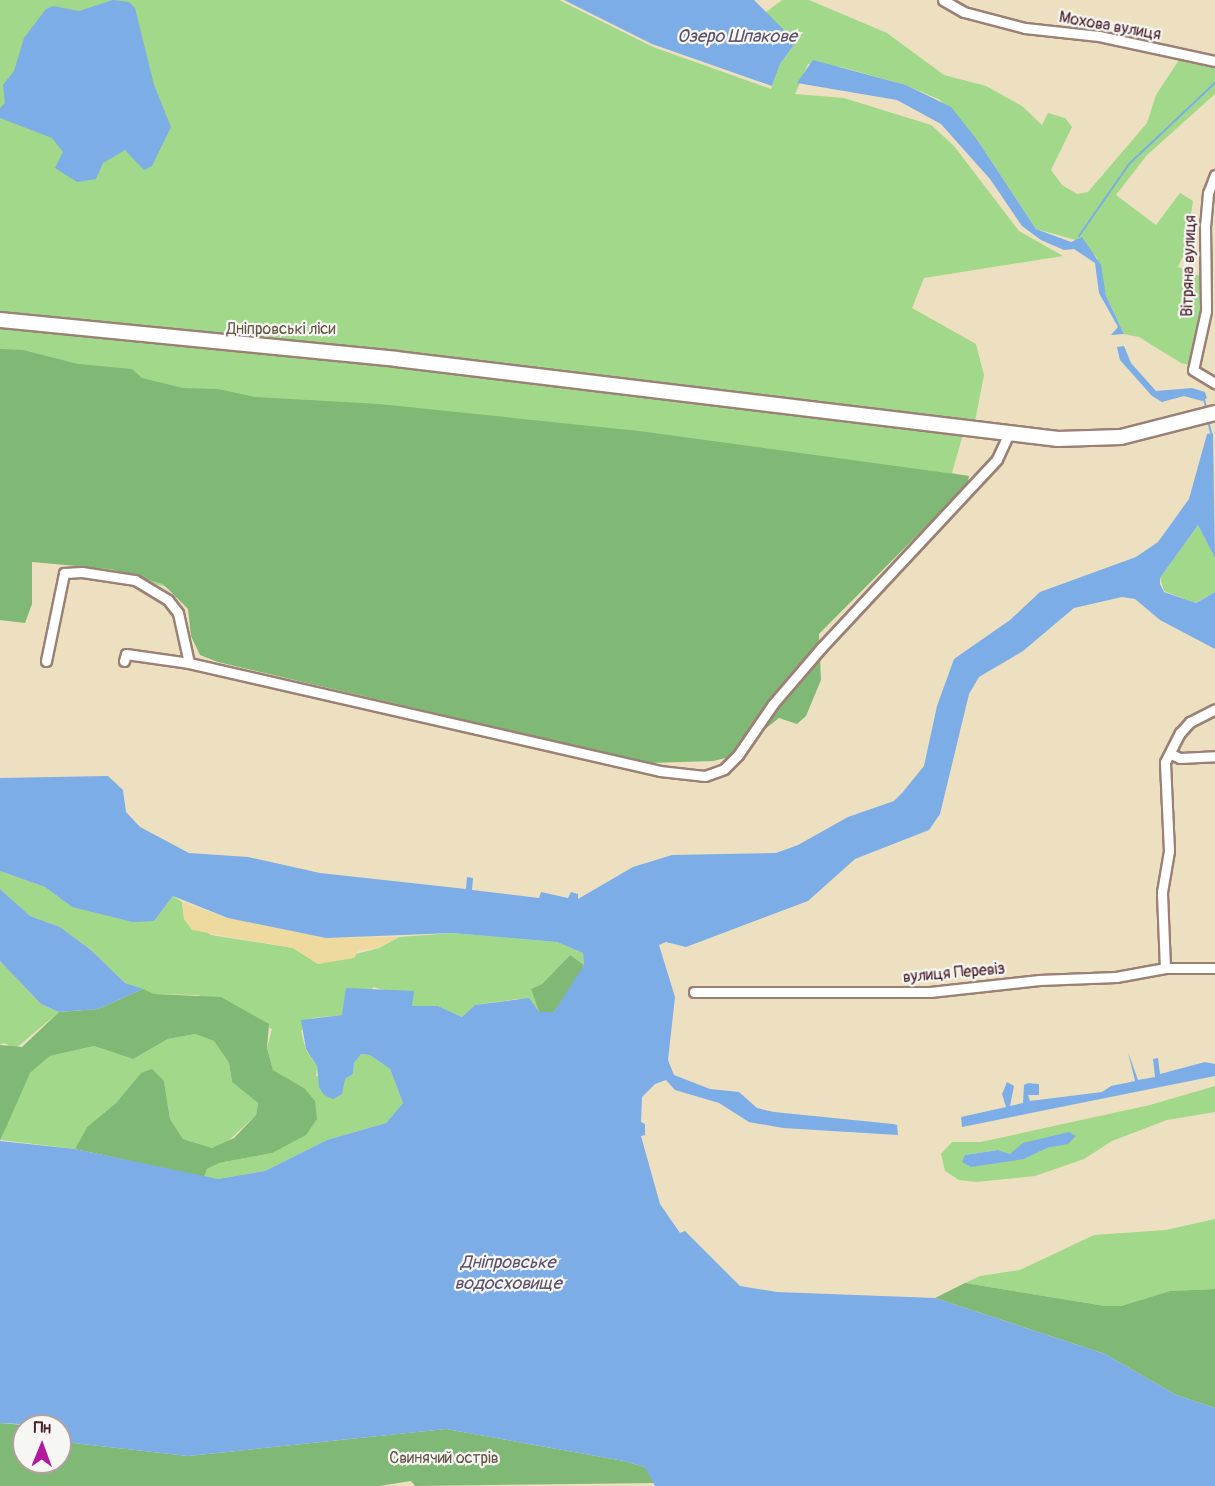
<!DOCTYPE html>
<meta charset="utf-8">
<style>
body{margin:0}
#map{position:relative;width:1215px;height:1486px;overflow:hidden;background:#ece0c0;font-family:Pangolin,sans-serif}
div>[style]{position:absolute}
.green>*{inset:0;background:#a1d889}
.forest>*{inset:0;background:#80b875}
.sand>*{inset:0;background:#eeda9e}
.water>*{inset:0;background:#7cade7}
.stream>*{height:2px;margin:-1px;padding:0 1px;transform-origin:1px;border-radius:1px;background:#7cade7}
.roads{filter:drop-shadow(2px 0 #9b8076) drop-shadow(-2px 0 #9b8076) drop-shadow(0 2px #9b8076) drop-shadow(0 -2px #9b8076)}
.street>*{height:9px;margin:-4.5px;padding:0 4.5px;transform-origin:4.5px;border-radius:4.5px;background:#fff}
.secondary>*{height:14px;margin:-7px;padding:0 7px;transform-origin:7px;border-radius:7px;background:#fff}
span{translate:-50% -50%;white-space:nowrap;text-align:center;line-height:1.15;-webkit-text-stroke:4.5px #f6f6f2;paint-order:stroke}
.street-label{font-size:16px;color:#4a1f2b}
.park-label{font-size:16px;color:#645647}
.water-label{font-size:18px;color:#5c516d;font-style:italic}
.north{position:absolute;left:12px;top:1414px;width:60px;height:60px;box-sizing:border-box;background:#f6f6f2;border:2px solid #b1a0a2;border-radius:50%;rotate:1deg;font-size:16px;font-weight:700;line-height:24px;text-align:center;color:#4a1f2b}
.north::after{content:'';display:block;margin:auto;width:21px;height:27px;background:#b5179e;clip-path:polygon(50% 0,100% 100%,50% 72%,0 100%)}
</style>
<div id="map">
<div class="green">
<div style="clip-path:polygon(0 0,559px 0,653px 47px,771px 89px,780px 64px,796px 42px,765px 13px,782px 0,809px 0,887px 33px,944px 75px,986px 86px,1022px 106px,1042px 125px,1048px 113px,1065px 118px,1072px 127px,1051px 170px,1062px 185px,1077px 194px,1088px 192px,1147px 123px,1156px 95px,1179px 60px,1206px 60px,1215px 65px,1215px 94px,1147px 155px,1116px 195px,1156px 225px,1180px 193px,1193px 201px,1185px 252px,1178px 267px,1200px 276px,1202px 310px,1192px 353px,1189px 365px,1181px 363px,1139px 337px,1124px 334px,1106px 296px,1097px 257px,1076px 240px,1036px 229px,978px 141px,940px 100px,906px 85px,841px 67px,808px 64px,795px 94px,844px 98px,931px 125px,954px 146px,1019px 231px,1063px 256px,924px 278px,912px 308px,976px 344px,984px 375px,975px 421px,967px 420px,952px 473px,969px 476px,967px 485px,180px 590px,29px 554px,0 611px)"></div>
<div style="clip-path:polygon(1198px 525px,1215px 558px,1215px 592px,1195px 603px,1164px 591px,1160px 578px)"></div>
<div style="clip-path:polygon(0 871px,45px 887px,72px 907px,154px 921px,173px 896px,182px 902px,184px 919px,211px 935px,293px 948px,318px 964px,379px 948px,399px 937px,453px 933px,557px 942px,583px 953px,584px 965px,570px 955px,542px 984px,531px 989px,539px 1012px,517px 999px,475px 1005px,462px 1017px,438px 1006px,412px 1006px,413px 991px,392px 993px,374px 987px,342px 1015px,312px 1018px,301px 1031px,306px 1050px,317px 1066px,316px 1076px,345px 1079px,353px 1074px,354px 1063px,361px 1054px,370px 1055px,390px 1069px,403px 1103px,386px 1123px,327px 1140px,265px 1171px,218px 1179px,204px 1177px,207px 1169px,219px 1163px,272px 1153px,304px 1088px,273px 1070px,267px 1048px,272px 1029px,198px 995px,154px 994px,125px 983px,91px 950px,60px 927px,30px 916px,0 889px)"></div>
<div style="clip-path:polygon(0 961px,41px 1004px,59px 1012px,15px 1049px,4px 1043px,0 1045px)"></div>
<div style="clip-path:polygon(195px 1034px,214px 1041px,229px 1063px,232px 1082px,258px 1103px,256px 1115px,224px 1145px,212px 1148px,183px 1139px,170px 1119px,164px 1081px,141px 1073px,116px 1103px,87px 1127px,75px 1149px,1px 1140px,10px 1112px,30px 1073px,50px 1056px,94px 1046px,133px 1059px,168px 1039px)"></div>
<div style="clip-path:polygon(evenodd,1215px 1086px,1215px 1112px,1167px 1120px,1112px 1141px,1084px 1159px,1035px 1176px,976px 1182px,959px 1180px,945px 1171px,941px 1154px,952px 1142px,981px 1142px,1150px 1105px,1215px 1086px,1032px 1141px,1067px 1144px,1047px 1148px,1024px 1159px,965px 1155px,998px 1150px,1010px 1154px,1032px 1141px)"></div>
<div style="clip-path:polygon(1215px 1219px,1215px 1289px,1170px 1291px,1121px 1306px,1105px 1306px,965px 1283px,980px 1276px,1020px 1270px,1094px 1235px,1166px 1230px)"></div>
</div>
<div class="forest">
<div style="clip-path:polygon(0 349px,23px 350px,78px 364px,132px 369px,142px 378px,183px 388px,218px 389px,255px 397px,379px 404px,639px 431px,969px 476px,967px 485px,819px 634px,821px 680px,806px 716px,797px 724px,779px 718px,730px 757px,713px 761px,649px 763px,218px 662px,200px 655px,191px 636px,188px 609px,163px 584px,111px 569px,32px 562px,32px 604px,25px 623px,0 620px)"></div>
<div style="clip-path:polygon(570px 955px,584px 965px,576px 980px,554px 1012px,539px 1012px,531px 989px,542px 984px)"></div>
<div style="clip-path:polygon(143px 989px,154px 994px,221px 997px,269px 1024px,267px 1048px,273px 1070px,304px 1088px,315px 1101px,317px 1119px,306px 1135px,272px 1153px,219px 1163px,207px 1169px,204px 1177px,75px 1149px,87px 1127px,116px 1103px,141px 1073px,152px 1069px,164px 1081px,170px 1119px,183px 1139px,212px 1148px,234px 1138px,256px 1115px,258px 1103px,232px 1082px,229px 1063px,214px 1041px,195px 1034px,168px 1039px,133px 1059px,94px 1046px,50px 1056px,30px 1073px,0 1141px,0 1045px,22px 1047px,59px 1012px,98px 1009px)"></div>
<div style="clip-path:polygon(965px 1283px,1105px 1306px,1121px 1306px,1170px 1291px,1215px 1289px,1215px 1408px,1176px 1395px,1105px 1354px,935px 1298px)"></div>
<div style="clip-path:polygon(0 1423px,37px 1426px,24px 1426px,24px 1462px,60px 1462px,60px 1437px,73px 1443px,188px 1456px,446px 1429px,624px 1461px,645px 1467px,657px 1483px,415px 1486px,411px 1481px,379px 1486px,0 1486px)"></div>
</div>
<div class="sand">
<div style="clip-path:polygon(182px 902px,228px 918px,326px 938px,399px 937px,379px 948px,359px 950px,354px 958px,318px 964px,293px 948px,192px 930px,184px 919px)"></div>
</div>
<div class="water">
<div style="clip-path:polygon(113px 0,129px 2px,135px 8px,154px 85px,171px 127px,152px 166px,144px 170px,125px 150px,103px 163px,96px 179px,77px 182px,55px 168px,63px 152px,52px 138px,0 118px,0 108px,5px 103px,3px 85px,14px 71px,24px 38px,46px 9px,53px 6px,79px 11px)"></div>
<div style="clip-path:polygon(564px 0,754px 0,796px 42px,780px 64px,772px 86px,652px 44px)"></div>
<div style="clip-path:polygon(813px 60px,906px 85px,951px 107px,978px 141px,1036px 229px,1071px 242px,1082px 237px,1101px 265px,1106px 296px,1124px 334px,1111px 335px,1118px 327px,1099px 293px,1095px 263px,1074px 249px,1064px 250px,1041px 240px,1022px 226px,990px 179px,941px 124px,897px 100px,797px 83px)"></div>
<div style="clip-path:polygon(1124px 346px,1131px 363px,1156px 391px,1192px 388px,1205px 392px,1207px 398px,1202px 401px,1184px 396px,1162px 402px,1152px 396px,1120px 360px,1117px 347px)"></div>
<div style="clip-path:polygon(1213px 433px,1215px 558px,1198px 525px,1160px 578px,1160px 584px,1164px 592px,1196px 603px,1215px 592px,1215px 649px,1160px 620px,1135px 599px,1122px 597px,1074px 608px,1023px 651px,979px 677px,969px 694px,940px 814px,929px 830px,855px 859px,808px 901px,686px 947px,666px 942px,659px 945px,675px 997px,668px 1060px,674px 1075px,710px 1089px,739px 1092px,757px 1108px,774px 1112px,893px 1124px,897px 1125px,898px 1135px,783px 1128px,749px 1122px,719px 1103px,675px 1090px,666px 1080px,655px 1084px,642px 1097px,641px 1122px,645px 1124px,645px 1135px,641px 1136px,660px 1204px,680px 1233px,685px 1231px,740px 1286px,777px 1292px,935px 1298px,1105px 1354px,1176px 1395px,1215px 1408px,1215px 1486px,655px 1486px,645px 1467px,624px 1461px,446px 1429px,188px 1456px,73px 1443px,60px 1437px,60px 1426px,0 1423px,0 1141px,75px 1149px,218px 1179px,265px 1171px,327px 1140px,386px 1123px,403px 1103px,390px 1069px,370px 1055px,361px 1054px,354px 1063px,353px 1074px,345px 1079px,342px 1094px,333px 1099px,324px 1095px,319px 1087px,317px 1066px,306px 1049px,301px 1020px,342px 1015px,346px 988px,414px 991px,412px 1006px,438px 1006px,462px 1017px,475px 1005px,529px 998px,539px 1012px,554px 1012px,584px 965px,583px 953px,557px 942px,453px 933px,326px 938px,228px 918px,173px 896px,154px 921px,133px 922px,72px 907px,45px 887px,0 871px,0 778px,108px 776px,123px 790px,126px 812px,140px 827px,189px 853px,248px 857px,320px 873px,466px 889px,467px 877px,473px 878px,472px 890px,539px 898px,541px 892px,568px 898px,571px 892px,578px 894px,578px 899px,633px 867px,672px 855px,776px 853px,798px 845px,848px 817px,894px 801px,902px 793px,924px 766px,937px 706px,954px 659px,1010px 620px,1040px 592px,1136px 557px,1158px 542px,1189px 499px,1207px 434px)"></div>
<div style="clip-path:polygon(0 889px,30px 916px,60px 927px,91px 950px,125px 983px,143px 989px,98px 1009px,59px 1012px,41px 1004px,0 961px)"></div>
<div style="clip-path:polygon(1128px 1052px,1138px 1080px,1155px 1077px,1153px 1059px,1158px 1058px,1160px 1074px,1205px 1062px,1215px 1064px,1215px 1076px,962px 1127px,961px 1117px,1006px 1107px,1002px 1094px,1007px 1082px,1014px 1086px,1010px 1106px,1023px 1103px,1024px 1085px,1028px 1083px,1039px 1084px,1039px 1095px,1028px 1095px,1030px 1101px,1102px 1092px,1111px 1086px,1135px 1081px)"></div>
<div style="clip-path:polygon(1069px 1132px,1076px 1136px,1068px 1144px,1047px 1148px,1024px 1159px,971px 1167px,962px 1162px,965px 1155px,998px 1150px,1010px 1154px,1023px 1143px)"></div>
</div>
<div class="stream">
<div style="left:1079px;top:236px;width:88px;rotate:-55.2deg"></div>
<div style="left:1129px;top:164px;width:118px;rotate:-43.3deg"></div>
<div style="left:1204px;top:399px;width:9px;rotate:77deg"></div>
<div style="left:1208px;top:420px;width:13px;rotate:77deg"></div>
</div>
<div class="roads">
<div class="street">
<div style="left:943px;top:0;width:24px;rotate:30deg"></div>
<div style="left:964px;top:12px;width:63px;rotate:14.7deg"></div>
<div style="left:1025px;top:28px;width:74px;rotate:6.2deg"></div>
<div style="left:1099px;top:36px;width:119px;rotate:12.2deg"></div>
<div style="left:1215px;top:175px;width:19px;rotate:111deg"></div>
<div style="left:1208px;top:193px;width:32px;rotate:95deg"></div>
<div style="left:1205px;top:225px;width:86px;rotate:89.3deg"></div>
<div style="left:1206px;top:311px;width:60px;rotate:102.4deg"></div>
<div style="left:1193px;top:370px;width:26px;rotate:31deg"></div>
<div style="left:46px;top:661px;width:90px;rotate:-78.4deg"></div>
<div style="left:64px;top:573px;width:18px;rotate:-3deg"></div>
<div style="left:82px;top:572px;width:54px;rotate:8.6deg"></div>
<div style="left:135px;top:580px;width:39px;rotate:31deg"></div>
<div style="left:168px;top:600px;width:16px;rotate:52deg"></div>
<div style="left:178px;top:613px;width:51px;rotate:77.6deg"></div>
<div style="left:124px;top:661px;width:7px;rotate:-74deg"></div>
<div style="left:126px;top:654px;width:64px;rotate:8.1deg"></div>
<div style="left:189px;top:663px;width:483px;rotate:12.9deg"></div>
<div style="left:660px;top:771px;width:45px;rotate:6.3deg"></div>
<div style="left:705px;top:776px;width:20px;rotate:-20deg"></div>
<div style="left:724px;top:769px;width:20px;rotate:-45deg"></div>
<div style="left:738px;top:755px;width:62px;rotate:-55.5deg"></div>
<div style="left:773px;top:704px;width:74px;rotate:-49.4deg"></div>
<div style="left:821px;top:648px;width:258px;rotate:-47deg"></div>
<div style="left:997px;top:459px;width:29px;rotate:-65deg"></div>
<div style="left:1171px;top:754px;width:10px;rotate:24deg"></div>
<div style="left:1180px;top:758px;width:35px;rotate:-3deg"></div>
<div style="left:1165px;top:968px;width:76px;rotate:-92.3deg"></div>
<div style="left:1162px;top:892px;width:42px;rotate:-80.3deg"></div>
<div style="left:1169px;top:851px;width:89px;rotate:-92.6deg"></div>
<div style="left:1165px;top:762px;width:33px;rotate:-63deg"></div>
<div style="left:1180px;top:733px;width:15px;rotate:-48deg"></div>
<div style="left:1190px;top:722px;width:28px;rotate:-27deg"></div>
<div style="left:694px;top:992px;width:236px"></div>
<div style="left:930px;top:992px;width:110px;rotate:-6.3deg"></div>
<div style="left:1039px;top:980px;width:77px;rotate:-2.2deg"></div>
<div style="left:1116px;top:977px;width:50px;rotate:-10.4deg"></div>
<div style="left:1165px;top:968px;width:50px"></div>
</div>
<div class="secondary">
<div style="left:0;top:320px;width:398px;rotate:5.6deg"></div>
<div style="left:396px;top:359px;width:667px;rotate:6.89deg"></div>
<div style="left:1058px;top:439px;width:63px;rotate:-1.8deg"></div>
<div style="left:1121px;top:437px;width:97px;rotate:-14.3deg"></div>
</div>
</div>
<div class="street-label">
<span style="left:1110px;top:26px;rotate:10deg">Мохова вулиця</span>
<span style="left:1189px;top:266px;rotate:-88deg">Вітряна вулиця</span>
<span style="left:954px;top:973px;rotate:-5deg">вулиця Перевіз</span>
</div>
<div class="park-label">
<span style="left:281px;top:329px">Дніпровські ліси</span>
<span style="left:444px;top:1458px">Свинячий острів</span>
</div>
<div class="water-label">
<span style="left:737px;top:37px">Озеро Шпакове</span>
<span style="left:508px;top:1274px">Дніпровське<br>водосховище</span>
</div>
<div class="north">Пн</div>
</div>
